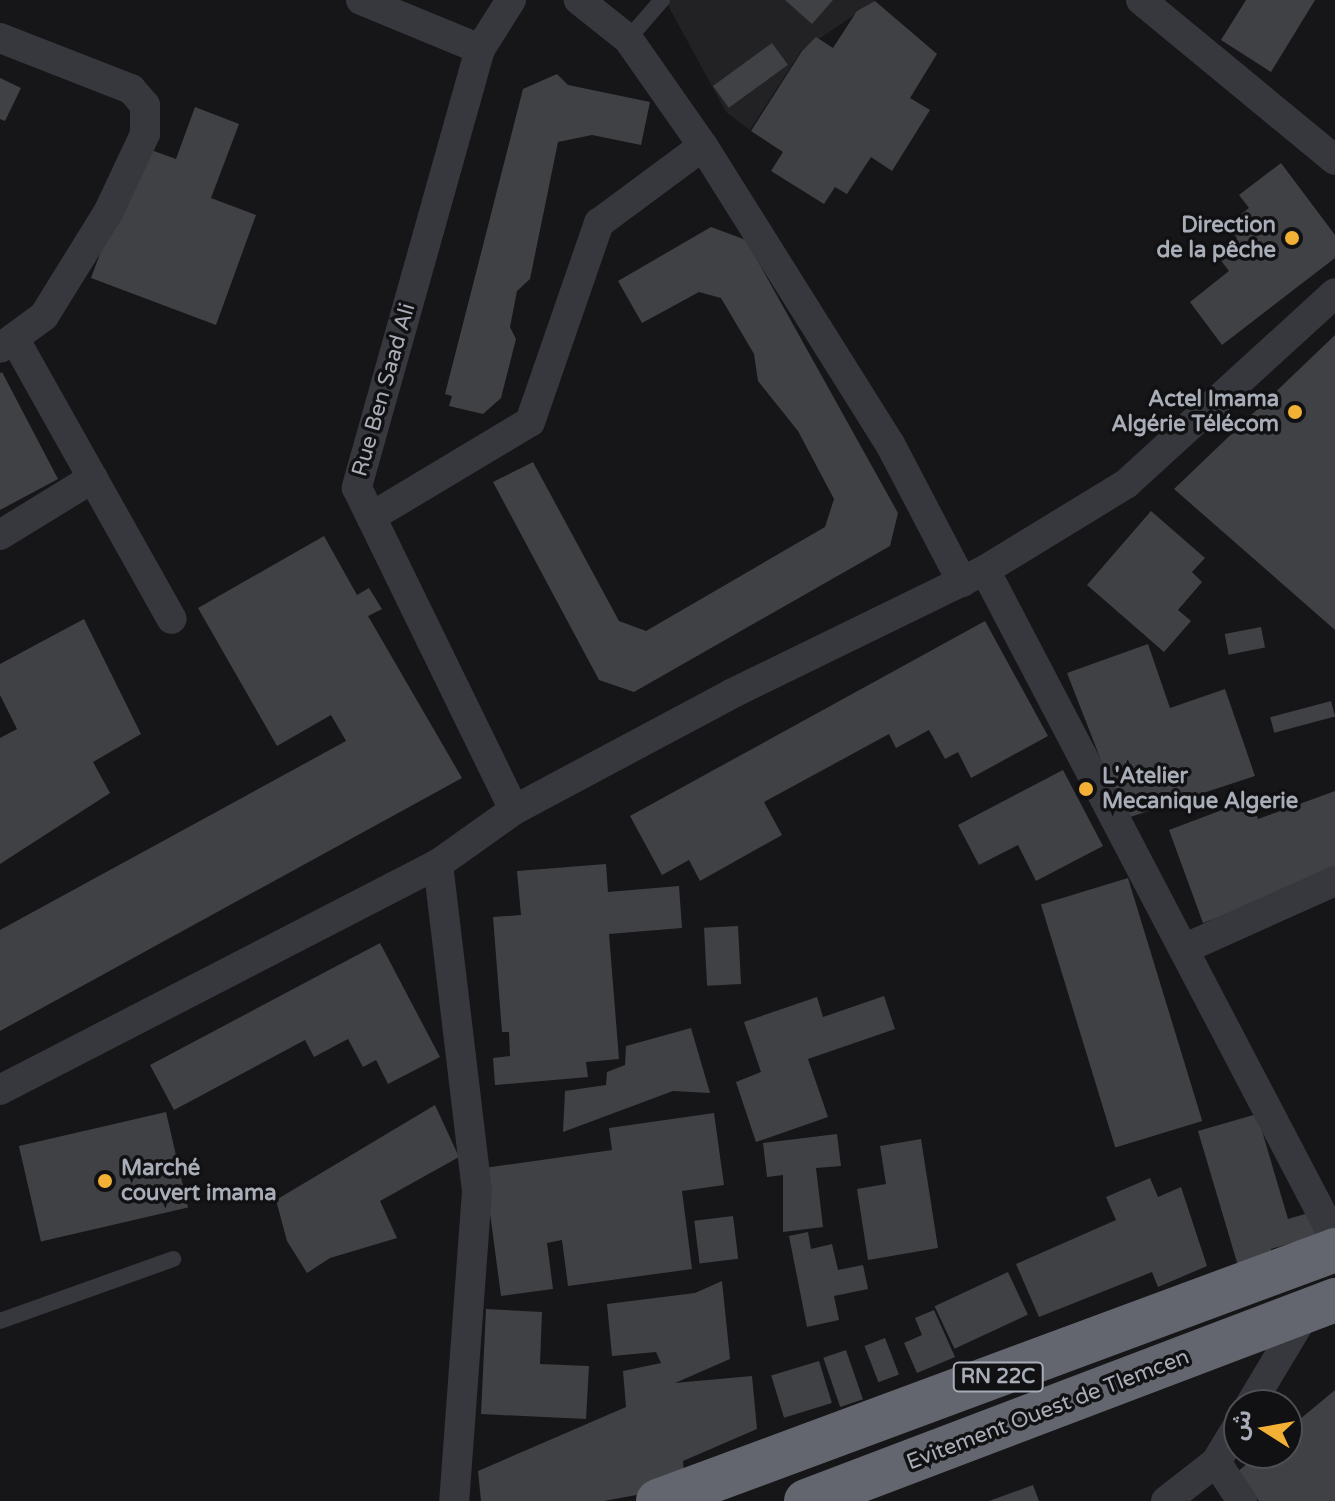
<!DOCTYPE html>
<meta charset="utf-8">
<style>
body{margin:0}
#map{position:relative;width:1335px;height:1501px;overflow:hidden;background:#161618;font-family:"Varela Round","Noto Sans Arabic",sans-serif}
div>[style]{position:absolute}
.built>*{inset:0;background:#222225}
.building>*{inset:0;background:#404145;transform-origin:0 0}
.lane>*{height:16px;margin:-8px;padding:0 8px;transform-origin:8px;border-radius:8px;background:#37383d}
.street>*{height:30px;margin:-15px;padding:0 15px;transform-origin:15px;border-radius:15px;background:#37383d}
.highway>*{height:44px;margin:-22px;padding:0 22px;transform-origin:22px;border-radius:22px;background:#63666e}
.dots>*{width:22px;height:22px;translate:-50% -50%;box-sizing:border-box;border:4px solid #111113;border-radius:50%}
span{translate:-50% -50%;white-space:nowrap;text-align:center;line-height:1.15;-webkit-text-stroke:7px #111113;paint-order:stroke}
.shield-label span{padding:2px 6px;background:#111113;border:2px solid;border-radius:6px;-webkit-text-stroke-width:0}
.shield-label{font-size:20px;color:#a8adb8;font-weight:700}
.poi-label{font-size:22px;color:#a8adb8;font-weight:700}
.right{translate:-100% -50%;text-align:right}
.left{translate:0 -50%;text-align:left}
.street-label{font-size:22px;color:#a8adb8}
.north{position:absolute;left:1223px;top:1389px;width:80px;height:80px;box-sizing:border-box;background:#111113;border:2px solid #4d4f55;border-radius:50%;rotate:281deg;font-size:22px;font-weight:700;line-height:32px;text-align:center;color:#a8adb8}
.north::after{content:'';display:block;margin:auto;width:28px;height:36px;background:#f2b134;clip-path:polygon(50% 0,100% 100%,50% 72%,0 100%)}
</style>
<div id="map">
<div class="built">
<div style="clip-path:polygon(665px 0,874px 0,875px 1px,801px 51px,750px 130px,726px 112px)"></div>
</div>
<div class="building">
<div style="clip-path:polygon(785px 0,833px 0,812px 24px)"></div>
<div style="clip-path:polygon(1246px 0,1315px 0,1271px 72px,1221px 40px)"></div>
<div style="clip-path:polygon(875px 1px,937px 54px,910px 98px,930px 110px,892px 171px,871px 157px,847px 194px,835px 187px,824px 204px,771px 171px,783px 152px,751px 131px,802px 51px,816px 37px,833px 48px,857px 11px)"></div>
<div style="left:772px;top:43px;width:27px;height:73px;rotate:54deg"></div>
<div style="clip-path:polygon(557px 74px,568px 85px,650px 102px,641px 145px,592px 135px,558px 142px,530px 279px,517px 291px,510px 327px,516px 339px,501px 398px,483px 414px,449px 406px,452px 396px,445px 394px,523px 89px)"></div>
<div style="clip-path:polygon(0 78px,21px 88px,5px 121px,0 119px)"></div>
<div style="clip-path:polygon(195px 107px,239px 124px,211px 198px,256px 215px,216px 325px,91px 278px,140px 146px,176px 159px)"></div>
<div style="clip-path:polygon(1281px 163px,1335px 235px,1335px 258px,1222px 345px,1190px 302px,1229px 271px,1216px 254px,1237px 238px,1227px 225px,1249px 208px,1239px 195px)"></div>
<div style="clip-path:polygon(711px 227px,746px 240px,898px 513px,890px 546px,634px 692px,599px 680px,493px 482px,533px 462px,619px 621px,646px 631px,825px 527px,834px 499px,798px 431px,758px 381px,754px 354px,721px 298px,699px 292px,642px 323px,618px 281px)"></div>
<div style="clip-path:polygon(1335px 335px,1335px 630px,1174px 489px)"></div>
<div style="clip-path:polygon(2px 372px,58px 479px,0 510px,0 373px)"></div>
<div style="clip-path:polygon(1151px 511px,1205px 558px,1192px 572px,1202px 582px,1178px 610px,1191px 621px,1164px 652px,1087px 585px)"></div>
<div style="clip-path:polygon(324px 536px,357px 595px,369px 588px,382px 609px,368px 616px,462px 778px,0 1031px,0 930px,346px 741px,331px 715px,277px 746px,198px 608px)"></div>
<div style="clip-path:polygon(84px 619px,141px 734px,93px 762px,110px 793px,0 864px,0 738px,17px 729px,0 695px,0 664px)"></div>
<div style="clip-path:polygon(985px 621px,1048px 736px,971px 778px,958px 752px,945px 759px,929px 730px,896px 748px,889px 734px,764px 802px,782px 835px,700px 881px,689px 860px,662px 875px,630px 816px)"></div>
<div style="left:1261px;top:627px;width:21px;height:37px;rotate:79deg"></div>
<div style="clip-path:polygon(1148px 644px,1170px 708px,1225px 689px,1255px 776px,1124px 819px,1067px 673px)"></div>
<div style="left:1331px;top:701px;width:16px;height:63px;rotate:75deg"></div>
<div style="clip-path:polygon(1063px 770px,1103px 846px,1036px 881px,1018px 845px,979px 865px,958px 825px)"></div>
<div style="clip-path:polygon(1335px 791px,1335px 873px,1203px 923px,1169px 830px,1251px 799px,1258px 819px)"></div>
<div style="clip-path:polygon(606px 864px,608px 892px,679px 886px,682px 928px,609px 934px,619px 1059px,586px 1062px,588px 1077px,495px 1085px,493px 1058px,510px 1056px,509px 1032px,502px 1032px,493px 917px,521px 915px,517px 871px)"></div>
<div style="left:1128px;top:878px;width:254px;height:91px;rotate:73deg"></div>
<div style="left:738px;top:926px;width:58px;height:34px;rotate:87deg"></div>
<div style="clip-path:polygon(380px 943px,440px 1057px,388px 1084px,376px 1060px,363px 1067px,348px 1039px,314px 1057px,305px 1040px,174px 1110px,150px 1065px)"></div>
<div style="clip-path:polygon(884px 996px,895px 1029px,808px 1059px,828px 1117px,756px 1142px,736px 1082px,761px 1072px,744px 1022px,817px 997px,823px 1017px)"></div>
<div style="clip-path:polygon(691px 1028px,710px 1093px,673px 1091px,563px 1132px,565px 1091px,606px 1085px,607px 1072px,625px 1065px,626px 1046px)"></div>
<div style="clip-path:polygon(435px 1105px,459px 1157px,380px 1201px,397px 1238px,330px 1258px,307px 1273px,287px 1241px,276px 1200px)"></div>
<div style="left:166px;top:1112px;width:98px;height:151px;rotate:77deg"></div>
<div style="clip-path:polygon(714px 1113px,724px 1185px,682px 1191px,692px 1269px,568px 1286px,562px 1240px,547px 1243px,553px 1289px,501px 1296px,484px 1168px,612px 1150px,609px 1128px)"></div>
<div style="clip-path:polygon(1257px 1114px,1288px 1219px,1312px 1212px,1319px 1235px,1271px 1249px,1276px 1266px,1241px 1276px,1198px 1131px)"></div>
<div style="clip-path:polygon(837px 1134px,841px 1166px,816px 1168px,823px 1227px,783px 1232px,783px 1175px,767px 1177px,763px 1143px)"></div>
<div style="clip-path:polygon(921px 1139px,938px 1248px,868px 1260px,857px 1189px,886px 1184px,880px 1146px)"></div>
<div style="clip-path:polygon(1150px 1178px,1158px 1197px,1181px 1187px,1207px 1266px,1158px 1287px,1152px 1272px,1039px 1317px,1016px 1264px,1116px 1220px,1106px 1197px)"></div>
<div style="left:733px;top:1216px;width:43px;height:39px;rotate:83deg"></div>
<div style="clip-path:polygon(808px 1232px,811px 1249px,832px 1244px,838px 1270px,863px 1265px,868px 1289px,834px 1296px,839px 1320px,807px 1327px,789px 1236px)"></div>
<div style="left:1008px;top:1272px;width:47px;height:81px;rotate:65deg"></div>
<div style="clip-path:polygon(722px 1281px,730px 1359px,675px 1383px,752px 1376px,757px 1429px,683px 1461px,685px 1486px,604px 1501px,481px 1501px,478px 1471px,626px 1407px,623px 1371px,661px 1363px,656px 1352px,612px 1356px,607px 1304px,695px 1293px)"></div>
<div style="clip-path:polygon(486px 1309px,542px 1312px,540px 1364px,589px 1366px,586px 1419px,481px 1414px)"></div>
<div style="clip-path:polygon(934px 1310px,955px 1357px,917px 1373px,904px 1343px,922px 1335px,915px 1318px)"></div>
<div style="left:885px;top:1338px;width:39px;height:22px;rotate:69deg"></div>
<div style="left:846px;top:1350px;width:52px;height:24px;rotate:71deg"></div>
<div style="left:819px;top:1361px;width:44px;height:50px;rotate:73deg"></div>
<div style="clip-path:polygon(1335px 1390px,1335px 1501px,1259px 1501px,1236px 1473px,1260px 1453px,1287px 1453px,1287px 1430px)"></div>
<div style="clip-path:polygon(1033px 1485px,1039px 1501px,989px 1501px)"></div>
</div>
<div class="lane">
<div style="left:628px;top:39px;width:52px;rotate:-48.9deg"></div>
<div style="left:0;top:1321px;width:184px;rotate:-19.7deg"></div>
</div>
<div class="street">
<div style="left:361px;top:0;width:129px;rotate:22.4deg"></div>
<div style="left:511px;top:0;width:58px;rotate:122.3deg"></div>
<div style="left:480px;top:49px;width:456px;rotate:105.7deg"></div>
<div style="left:357px;top:488px;width:358px;rotate:64deg"></div>
<div style="left:1141px;top:0;width:251px;rotate:39.5deg"></div>
<div style="left:0;top:38px;width:141px;rotate:21.3deg"></div>
<div style="left:131px;top:89px;width:21px;rotate:49deg"></div>
<div style="left:145px;top:105px;width:29px;rotate:90deg"></div>
<div style="left:145px;top:134px;width:85px;rotate:115.1deg"></div>
<div style="left:109px;top:211px;width:123px;rotate:121.8deg"></div>
<div style="left:44px;top:316px;width:54px;rotate:144deg"></div>
<div style="left:703px;top:146px;width:352px;rotate:57.9deg"></div>
<div style="left:890px;top:444px;width:156px;rotate:62.4deg"></div>
<div style="left:14px;top:338px;width:322px;rotate:60.7deg"></div>
<div style="left:371px;top:517px;width:185px;rotate:-30.9deg"></div>
<div style="left:530px;top:422px;width:211px;rotate:-70.9deg"></div>
<div style="left:599px;top:223px;width:129px;rotate:-36.5deg"></div>
<div style="left:703px;top:146px;width:131px;rotate:-125deg"></div>
<div style="left:628px;top:39px;width:63px;rotate:-141.5deg"></div>
<div style="left:0;top:535px;width:109px;rotate:-31.5deg"></div>
<div style="left:985px;top:570px;width:755px;rotate:62.38deg"></div>
<div style="left:438px;top:864px;width:329px;rotate:83.2deg"></div>
<div style="left:477px;top:1191px;width:311px;rotate:94.2deg"></div>
<div style="left:1188px;top:947px;width:161px;rotate:-24.2deg"></div>
<div style="left:0;top:1090px;width:493px;rotate:-27.3deg"></div>
<div style="left:438px;top:864px;width:93px;rotate:-35.4deg"></div>
<div style="left:514px;top:810px;width:248px;rotate:-28.1deg"></div>
<div style="left:733px;top:693px;width:280px;rotate:-26deg"></div>
<div style="left:985px;top:570px;width:165px;rotate:-31.4deg"></div>
<div style="left:1126px;top:484px;width:283px;rotate:-42.4deg"></div>
<div style="left:1250px;top:1405px;width:111px;rotate:-59deg"></div>
<div style="left:1239px;top:1424px;width:44px;rotate:121.2deg"></div>
<div style="left:1216px;top:1462px;width:47px;rotate:56.3deg"></div>
<div style="left:1166px;top:1501px;width:63px;rotate:-38deg"></div>
</div>
<div class="highway">
<div style="left:658px;top:1501px;width:722px;rotate:-20.34deg"></div>
<div style="left:806px;top:1501px;width:566px;rotate:-20.8deg"></div>
</div>
<div class="dots">
<div style="left:1292px;top:238px;background:#f2b134"></div>
<div style="left:1295px;top:412px;background:#f2b134"></div>
<div style="left:1086px;top:789px;background:#f2b134"></div>
<div style="left:105px;top:1181px;background:#f2b134"></div>
</div>
<div class="shield-label">
<span style="left:998px;top:1377px">RN 22C</span>
</div>
<div class="poi-label">
<span class="right" style="left:1276px;top:238px">Direction<br>de la pêche</span>
<span class="right" style="left:1279px;top:412px">Actel Imama<br>Algérie Télécom</span>
<span class="left" style="left:1102px;top:789px">L'Atelier<br>Mecanique Algerie</span>
<span class="left" style="left:121px;top:1181px">Marché<br>couvert imama</span>
</div>
<div class="street-label">
<span style="left:384px;top:390px;rotate:-74deg">Rue Ben Saad Ali</span>
<span style="left:1048px;top:1410px;rotate:-21deg">Evitement Ouest de Tlemcen</span>
</div>
<div class="north">ش</div>
</div>
